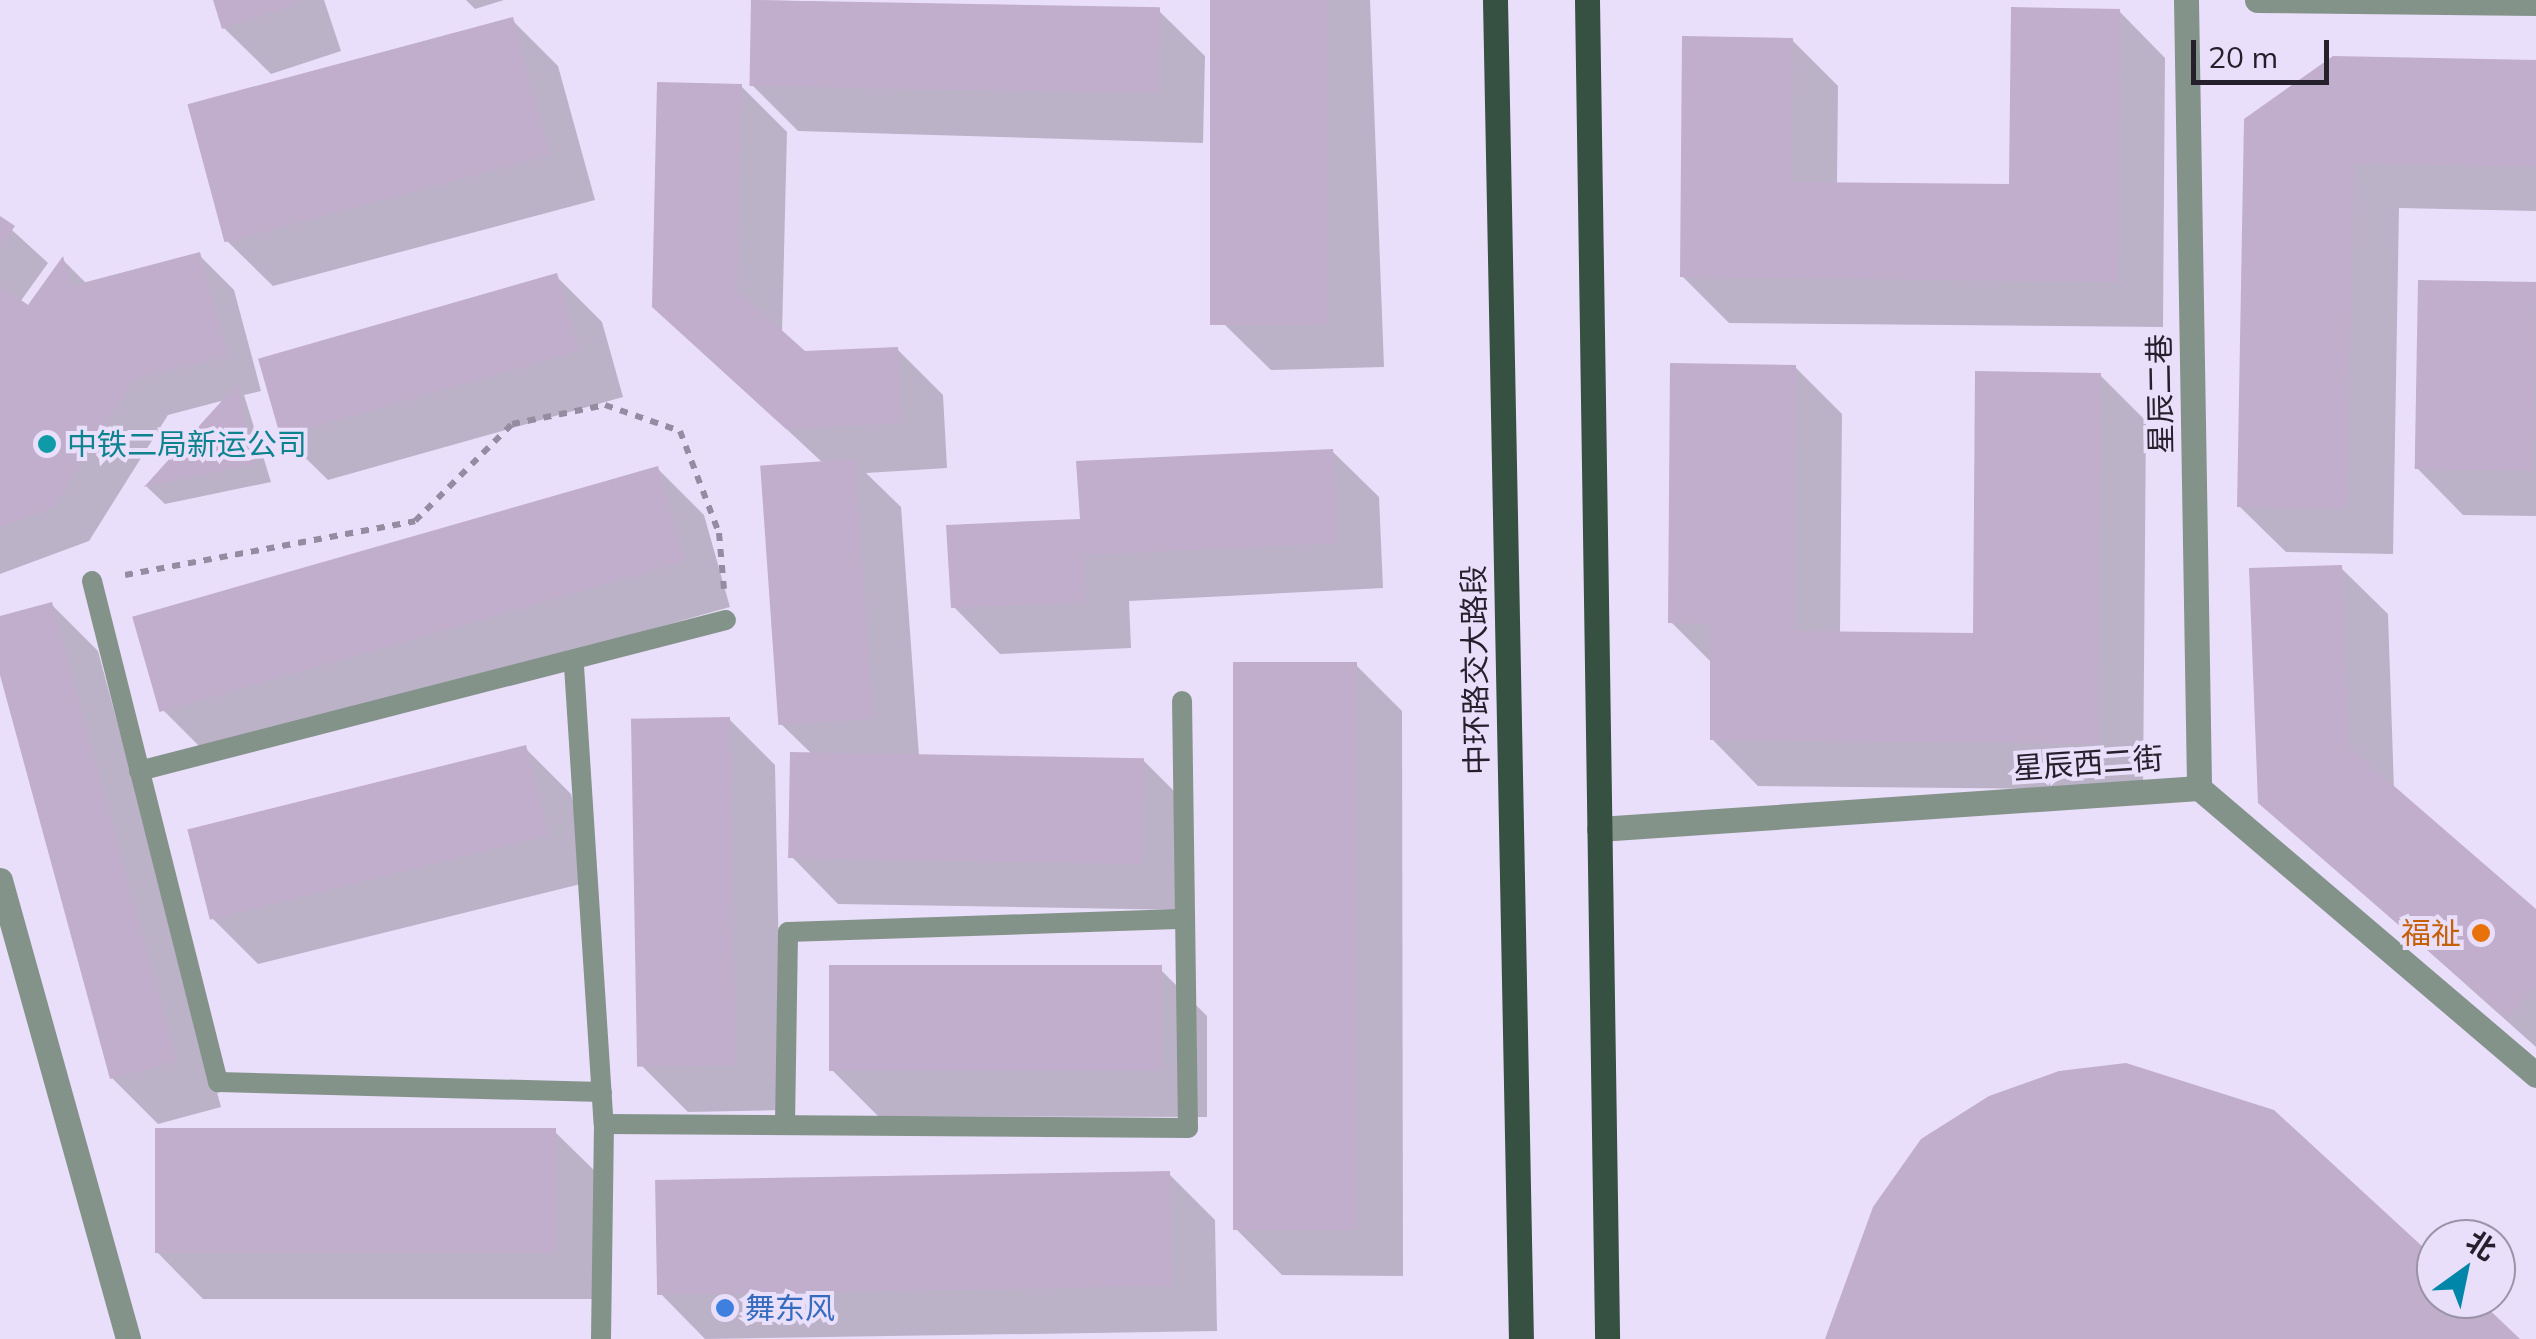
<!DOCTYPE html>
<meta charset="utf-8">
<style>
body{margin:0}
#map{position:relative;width:2536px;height:1339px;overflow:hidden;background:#eadffb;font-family:Mulish,"Noto Sans SC",sans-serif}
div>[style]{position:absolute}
.shadow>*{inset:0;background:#0003}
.building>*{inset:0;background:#c1adcc;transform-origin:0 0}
.path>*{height:6px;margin-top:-3px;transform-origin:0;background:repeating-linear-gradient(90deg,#948ca1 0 8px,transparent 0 16px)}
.service>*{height:20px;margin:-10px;padding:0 10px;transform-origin:10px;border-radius:10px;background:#84938a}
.minor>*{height:25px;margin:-12.5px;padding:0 12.5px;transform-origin:12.5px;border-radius:12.5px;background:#84938a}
.primary>*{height:25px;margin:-12.5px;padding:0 12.5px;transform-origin:12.5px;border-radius:12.5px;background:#365041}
.dots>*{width:28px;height:28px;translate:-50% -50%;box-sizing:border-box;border:5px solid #eadffb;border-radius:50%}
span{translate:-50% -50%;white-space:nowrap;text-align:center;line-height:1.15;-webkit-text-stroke:8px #eadffb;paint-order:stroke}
.street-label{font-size:30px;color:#25202c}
.culture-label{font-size:30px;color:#0d838f}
.left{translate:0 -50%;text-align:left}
.food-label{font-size:30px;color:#c56008}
.right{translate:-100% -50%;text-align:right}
.shop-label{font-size:30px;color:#366cbe}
.north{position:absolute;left:2416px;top:1219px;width:100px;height:100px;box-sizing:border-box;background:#eadffb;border:2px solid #9b93a8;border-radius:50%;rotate:33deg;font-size:28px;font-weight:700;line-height:40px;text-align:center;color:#25202c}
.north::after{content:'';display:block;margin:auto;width:35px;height:45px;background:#0086a8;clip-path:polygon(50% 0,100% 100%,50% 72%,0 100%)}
.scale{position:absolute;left:2191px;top:40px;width:138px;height:45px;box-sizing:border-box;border:5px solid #25202c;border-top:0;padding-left:12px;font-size:30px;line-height:35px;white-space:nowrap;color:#25202c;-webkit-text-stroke:8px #eadffb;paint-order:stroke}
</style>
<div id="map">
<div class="shadow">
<div style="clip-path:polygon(215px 0,324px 0,341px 51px,271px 74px,224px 28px)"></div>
<div style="clip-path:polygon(466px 0,504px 0,475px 9px)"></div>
<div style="clip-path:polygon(754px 0,1158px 10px,1205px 56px,1203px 143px,798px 131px,752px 85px)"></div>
<div style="clip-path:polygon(1212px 0,1370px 0,1384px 367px,1271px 370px,1224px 324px)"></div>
<div style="clip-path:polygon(2119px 11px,2165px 58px,2163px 327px,1729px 323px,1682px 276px,1792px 40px,1838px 86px,1837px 185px,2012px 187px)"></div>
<div style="clip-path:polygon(512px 20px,558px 66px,595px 200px,273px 286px,226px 240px)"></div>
<div style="clip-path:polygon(2536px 63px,2536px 211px,2399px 208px,2393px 554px,2286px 552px,2239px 506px,2246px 120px)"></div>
<div style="clip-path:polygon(741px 86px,787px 132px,782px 334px,804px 353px,897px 349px,943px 395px,947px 468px,866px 473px,901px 507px,919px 756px,1143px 760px,1189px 806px,1188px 910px,838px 904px,792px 857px,812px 754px,781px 724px,823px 463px,654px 306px)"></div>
<div style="clip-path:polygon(0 219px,48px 263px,20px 302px,29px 308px,63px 260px,87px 284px,199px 255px,234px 290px,261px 391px,244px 395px,271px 482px,165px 504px,147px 487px,225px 400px,168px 415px,89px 541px,0 574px)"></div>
<div style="clip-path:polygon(556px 276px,602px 322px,623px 397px,328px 480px,281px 434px)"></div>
<div style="clip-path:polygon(2536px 285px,2536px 516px,2463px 515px,2417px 468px)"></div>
<div style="clip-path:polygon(1795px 367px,1842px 414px,1840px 634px,1976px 636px,2100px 375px,2146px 421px,2143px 790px,1758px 786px,1712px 739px,1713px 664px,1671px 622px)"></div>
<div style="clip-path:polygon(1332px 451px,1379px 497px,1383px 588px,1129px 601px,1131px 648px,1000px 654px,954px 607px,1082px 521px)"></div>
<div style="clip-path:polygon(657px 468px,704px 515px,730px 607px,207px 754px,161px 708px)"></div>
<div style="clip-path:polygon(2341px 568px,2388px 614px,2394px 789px,2536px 912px,2536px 1047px,2261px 802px)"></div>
<div style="clip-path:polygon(52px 605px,98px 651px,221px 1107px,158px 1124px,112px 1078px,0 665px,0 619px)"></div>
<div style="clip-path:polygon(1356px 665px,1402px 711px,1403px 1276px,1282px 1275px,1236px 1229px)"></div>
<div style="clip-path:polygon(729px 719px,775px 765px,782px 1110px,688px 1112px,641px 1065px)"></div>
<div style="clip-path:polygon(525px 748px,571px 794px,593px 881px,258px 964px,212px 918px)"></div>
<div style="clip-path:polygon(1161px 970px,1207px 1016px,1207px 1117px,878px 1116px,832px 1070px)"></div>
<div style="clip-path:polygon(555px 1132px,602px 1178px,602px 1299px,203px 1299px,157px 1252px)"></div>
<div style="clip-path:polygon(1169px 1174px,1215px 1220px,1217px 1331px,705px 1339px,661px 1294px)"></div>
</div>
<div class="building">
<div style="clip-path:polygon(213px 0,295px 0,296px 5px,222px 29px)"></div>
<div style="left:751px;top:0;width:409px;height:86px;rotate:1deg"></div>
<div style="left:1210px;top:0;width:117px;height:325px"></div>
<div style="clip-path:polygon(2011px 7px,2120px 9px,2118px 282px,1680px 277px,1682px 36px,1793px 38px,1791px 182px,2009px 184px)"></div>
<div style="left:513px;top:17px;width:143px;height:337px;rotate:75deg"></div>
<div style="clip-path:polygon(2333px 56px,2536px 60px,2536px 167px,2354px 163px,2347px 509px,2237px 507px,2244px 119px)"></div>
<div style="clip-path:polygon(657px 82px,742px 84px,737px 290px,805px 351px,898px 347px,902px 423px,786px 429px,652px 307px)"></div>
<div style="clip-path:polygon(0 216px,15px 226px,0 247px)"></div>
<div style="clip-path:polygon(200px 252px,228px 356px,133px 380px,54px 507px,0 527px,0 285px,28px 305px,63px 256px,71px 286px)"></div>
<div style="left:557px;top:273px;width:81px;height:311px;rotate:74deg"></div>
<div style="left:2418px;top:280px;width:118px;height:189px;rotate:1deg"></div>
<div style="clip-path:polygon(1670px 363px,1796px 365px,1795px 631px,1973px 633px,1975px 371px,2101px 373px,2098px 744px,1710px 740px,1710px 624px,1668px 623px)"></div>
<div style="clip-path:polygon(237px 384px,254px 464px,144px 487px)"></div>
<div style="clip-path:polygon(1333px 449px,1338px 543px,1084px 555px,1086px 602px,951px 608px,946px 525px,1080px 519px,1076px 461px)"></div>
<div style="left:855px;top:459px;width:260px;height:95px;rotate:86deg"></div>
<div style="left:658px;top:466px;width:99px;height:547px;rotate:74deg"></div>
<div style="clip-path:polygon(2342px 565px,2349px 747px,2536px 909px,2536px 985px,2507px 1019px,2258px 803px,2249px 568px)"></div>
<div style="clip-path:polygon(52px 602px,177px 1061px,110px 1079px,0 675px,0 616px)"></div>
<div style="left:1233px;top:662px;width:124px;height:568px"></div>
<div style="left:730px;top:717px;width:348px;height:99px;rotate:89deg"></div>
<div style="left:526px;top:745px;width:93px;height:349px;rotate:76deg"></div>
<div style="left:790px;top:752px;width:354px;height:106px;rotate:1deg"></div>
<div style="left:829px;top:965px;width:333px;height:106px"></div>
<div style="clip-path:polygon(2126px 1063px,2274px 1110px,2436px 1259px,2436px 1299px,2478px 1299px,2520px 1339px,1825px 1339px,1873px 1207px,1921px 1139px,1989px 1096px,2059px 1071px)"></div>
<div style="left:155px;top:1128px;width:401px;height:125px"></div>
<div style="left:1170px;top:1171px;width:115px;height:515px;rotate:89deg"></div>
</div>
<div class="path">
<div style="left:125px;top:575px;width:295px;rotate:-10.5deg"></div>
<div style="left:415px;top:521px;width:137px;rotate:-45deg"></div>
<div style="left:512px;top:424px;width:95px;rotate:-11.5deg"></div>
<div style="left:605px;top:405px;width:79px;rotate:19.1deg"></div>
<div style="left:680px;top:431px;width:109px;rotate:69.1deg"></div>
<div style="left:719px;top:533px;width:56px;rotate:84.9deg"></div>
</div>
<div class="service">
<div style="left:92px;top:581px;width:517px;rotate:75.88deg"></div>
<div style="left:218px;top:1082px;width:384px;rotate:1.5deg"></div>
<div style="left:574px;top:666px;width:459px;rotate:86.3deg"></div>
<div style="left:604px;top:1124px;width:215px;rotate:90.8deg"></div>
<div style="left:139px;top:771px;width:606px;rotate:-14.43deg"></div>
<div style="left:604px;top:1124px;width:584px;rotate:0.39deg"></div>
<div style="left:1188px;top:1128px;width:427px;rotate:-90.8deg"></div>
<div style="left:785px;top:1125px;width:193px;rotate:-89.1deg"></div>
<div style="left:788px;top:932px;width:397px;rotate:-1.9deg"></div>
</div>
<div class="minor">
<div style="left:2186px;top:0;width:788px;rotate:89.05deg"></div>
<div style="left:2257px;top:0;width:279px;rotate:0.6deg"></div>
<div style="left:1599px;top:829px;width:601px;rotate:-3.91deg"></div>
<div style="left:2199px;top:788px;width:443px;rotate:40.4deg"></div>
<div style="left:0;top:880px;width:477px;rotate:74.4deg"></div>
</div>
<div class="primary">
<div style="left:1495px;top:0;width:1339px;rotate:88.89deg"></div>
<div style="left:1587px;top:0;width:1339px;rotate:89.14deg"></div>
</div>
<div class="dots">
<div style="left:47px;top:444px;background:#0f9aa8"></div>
<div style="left:2481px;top:933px;background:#e8710a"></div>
<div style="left:725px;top:1308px;background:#3f7fe0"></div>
</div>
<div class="street-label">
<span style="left:2160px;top:394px;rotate:-91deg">星辰二巷</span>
<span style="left:1475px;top:670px;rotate:-91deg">中环路交大路段</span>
<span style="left:2088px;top:763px;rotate:-4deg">星辰西二街</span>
</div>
<div class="culture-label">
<span class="left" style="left:67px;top:444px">中铁二局新运公司</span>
</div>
<div class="food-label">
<span class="right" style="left:2461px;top:933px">福祉</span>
</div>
<div class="shop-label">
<span class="left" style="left:745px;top:1308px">舞东风</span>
</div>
<div class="north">北</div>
<div class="scale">20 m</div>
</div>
